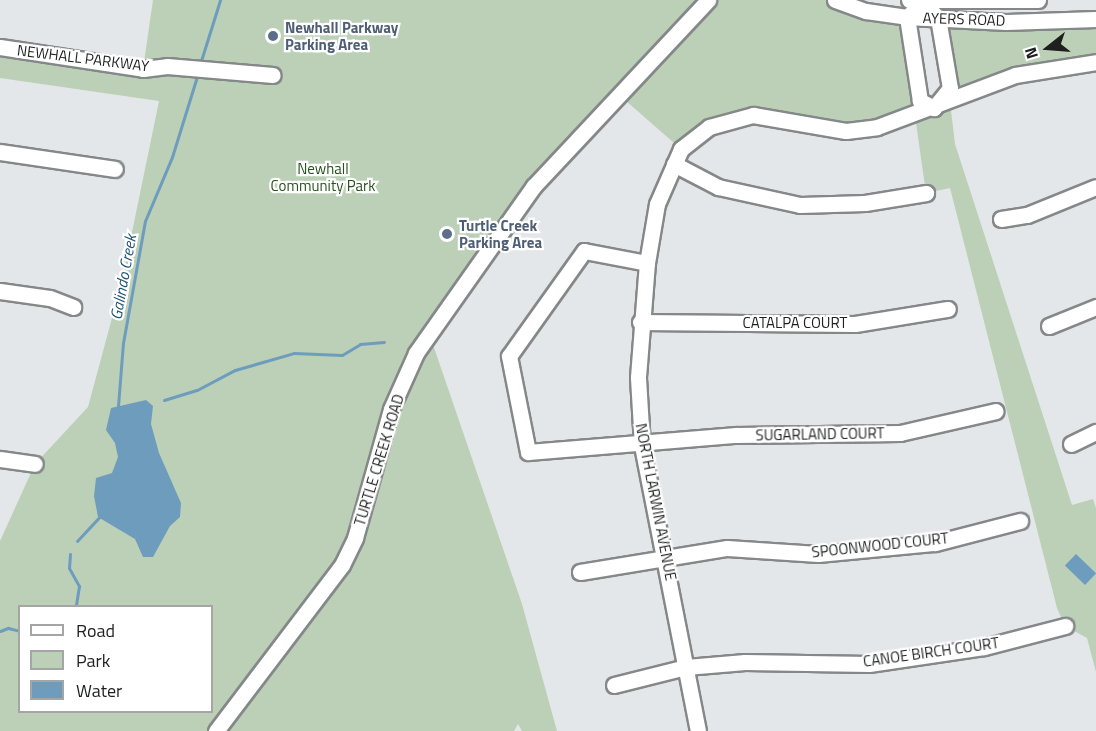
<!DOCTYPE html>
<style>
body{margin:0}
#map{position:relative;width:1096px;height:731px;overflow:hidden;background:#e4e7e9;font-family:"Titillium Web",sans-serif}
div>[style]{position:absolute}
.green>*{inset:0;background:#bbd0b7}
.water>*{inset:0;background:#6e9cbd;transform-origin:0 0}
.stream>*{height:3px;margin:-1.5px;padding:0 1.5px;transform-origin:1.5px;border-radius:1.5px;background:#6e9cbd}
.roads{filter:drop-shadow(2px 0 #858889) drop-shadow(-2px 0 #858889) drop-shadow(0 2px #858889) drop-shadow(0 -2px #858889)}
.minor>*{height:15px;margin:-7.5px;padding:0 7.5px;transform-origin:7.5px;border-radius:7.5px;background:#fff}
.dots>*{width:16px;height:16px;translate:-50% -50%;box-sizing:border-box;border:3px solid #fff;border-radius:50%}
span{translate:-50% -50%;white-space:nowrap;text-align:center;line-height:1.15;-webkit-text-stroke:4.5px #fff;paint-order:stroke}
.street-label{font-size:15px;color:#1e1f1f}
.service-label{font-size:15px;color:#4e5e75;font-weight:700}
.left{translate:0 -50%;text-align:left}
.park-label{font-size:15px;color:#26531c}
.water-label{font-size:16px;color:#1c5274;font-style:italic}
.legend{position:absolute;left:18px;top:605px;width:195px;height:108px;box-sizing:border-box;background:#fff;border:2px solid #a5a5a5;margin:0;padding:8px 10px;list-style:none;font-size:18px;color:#1e1f1f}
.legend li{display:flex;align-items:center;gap:12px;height:30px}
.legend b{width:30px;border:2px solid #a5a5a5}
.north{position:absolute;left:1018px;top:18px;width:60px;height:60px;-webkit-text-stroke:4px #fff;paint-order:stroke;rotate:253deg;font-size:16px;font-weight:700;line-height:24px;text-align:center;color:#1e1f1f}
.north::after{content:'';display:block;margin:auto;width:21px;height:27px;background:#1e1f1f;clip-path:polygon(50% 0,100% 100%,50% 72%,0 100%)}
</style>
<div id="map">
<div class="green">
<div style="clip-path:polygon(evenodd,153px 0,835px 0,907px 17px,920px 101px,934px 108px,950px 88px,938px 18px,1096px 19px,1096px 62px,1015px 75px,950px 102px,955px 144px,1072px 505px,1093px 499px,1096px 508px,1096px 672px,1087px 638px,1065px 626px,1057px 608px,950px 188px,926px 193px,915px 116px,877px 127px,753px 115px,681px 149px,618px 94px,577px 138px,429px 333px,522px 604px,557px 731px,522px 731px,518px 724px,514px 731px,0 731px,0 541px,35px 464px,88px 407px,122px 281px,159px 101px,0 78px,0 47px,143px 69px,153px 0,20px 606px,212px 606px,212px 712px,20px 712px,20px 606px)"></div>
</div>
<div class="water">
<div style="clip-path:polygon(146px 400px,153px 406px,151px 424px,159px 453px,181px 503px,180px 517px,170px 526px,153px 557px,143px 557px,135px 539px,98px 517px,94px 496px,96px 478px,112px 473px,118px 457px,115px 443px,106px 430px,111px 408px)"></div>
<div style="left:1076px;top:554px;width:28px;height:16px;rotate:44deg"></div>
</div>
<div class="stream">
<div style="left:200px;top:64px;width:67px;rotate:-72.6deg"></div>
<div style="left:164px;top:400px;width:34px;rotate:-17deg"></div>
<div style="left:197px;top:390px;width:43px;rotate:-27.8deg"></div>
<div style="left:235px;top:370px;width:61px;rotate:-16.1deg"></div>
<div style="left:294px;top:353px;width:48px;rotate:2.4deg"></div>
<div style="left:342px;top:355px;width:21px;rotate:-31deg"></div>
<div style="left:360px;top:344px;width:24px;rotate:-5deg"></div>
<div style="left:118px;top:406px;width:63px;rotate:-85.5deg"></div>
<div style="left:123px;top:343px;width:124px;rotate:-79.8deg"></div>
<div style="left:145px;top:221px;width:69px;rotate:-67.1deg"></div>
<div style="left:172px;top:157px;width:88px;rotate:-72.8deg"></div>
<div style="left:77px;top:541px;width:34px;rotate:-47deg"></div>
<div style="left:70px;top:554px;width:14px;rotate:94deg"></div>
<div style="left:69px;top:568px;width:21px;rotate:61deg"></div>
<div style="left:79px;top:586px;width:20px;rotate:99deg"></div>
<div style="left:0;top:631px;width:9px;rotate:-21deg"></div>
<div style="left:8px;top:628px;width:12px;rotate:14deg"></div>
</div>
<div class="roads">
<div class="minor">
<div style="left:835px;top:0;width:33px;rotate:20deg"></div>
<div style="left:866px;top:11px;width:41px;rotate:8.3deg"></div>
<div style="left:907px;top:17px;width:99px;rotate:2.9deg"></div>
<div style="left:1006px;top:22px;width:90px;rotate:-1.9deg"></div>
<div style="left:909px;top:0;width:129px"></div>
<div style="left:923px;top:2px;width:22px;rotate:47deg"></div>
<div style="left:938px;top:18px;width:71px;rotate:80.3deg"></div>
<div style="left:950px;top:88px;width:26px;rotate:129deg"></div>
<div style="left:934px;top:108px;width:16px;rotate:-153deg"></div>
<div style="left:920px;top:101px;width:85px;rotate:-98.8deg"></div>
<div style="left:907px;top:17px;width:22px;rotate:-43deg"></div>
<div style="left:0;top:47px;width:145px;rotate:8.7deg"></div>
<div style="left:143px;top:69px;width:24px;rotate:-7deg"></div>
<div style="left:167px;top:66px;width:106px;rotate:4.9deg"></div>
<div style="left:0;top:152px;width:116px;rotate:8.4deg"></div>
<div style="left:674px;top:164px;width:50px;rotate:27.6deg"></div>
<div style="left:718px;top:187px;width:84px;rotate:12.4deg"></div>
<div style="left:800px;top:205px;width:65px;rotate:-1.8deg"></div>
<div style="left:865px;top:203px;width:62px;rotate:-9.3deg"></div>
<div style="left:1001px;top:219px;width:26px;rotate:-9deg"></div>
<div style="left:1027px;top:215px;width:74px;rotate:-22.1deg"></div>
<div style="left:647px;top:263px;width:64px;rotate:-169.2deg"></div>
<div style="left:584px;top:251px;width:129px;rotate:125.5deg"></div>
<div style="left:509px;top:356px;width:98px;rotate:78.8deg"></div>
<div style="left:528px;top:452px;width:209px;rotate:-4.7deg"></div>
<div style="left:736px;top:435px;width:164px;rotate:-0.7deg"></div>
<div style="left:900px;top:433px;width:98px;rotate:-12.9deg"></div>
<div style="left:0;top:291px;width:50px;rotate:8deg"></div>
<div style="left:50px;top:298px;width:25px;rotate:21deg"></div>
<div style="left:640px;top:322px;width:215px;rotate:0.5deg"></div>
<div style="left:855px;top:324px;width:94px;rotate:-9.2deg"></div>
<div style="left:1049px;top:326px;width:51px;rotate:-22deg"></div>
<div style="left:1071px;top:444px;width:28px;rotate:-26deg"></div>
<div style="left:0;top:459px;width:35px;rotate:8deg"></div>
<div style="left:580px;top:572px;width:149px;rotate:-9.3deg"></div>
<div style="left:727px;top:548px;width:91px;rotate:3.8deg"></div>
<div style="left:818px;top:554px;width:118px;rotate:-5.4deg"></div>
<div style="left:935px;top:543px;width:88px;rotate:-14.5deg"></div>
<div style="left:614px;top:685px;width:74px;rotate:-14deg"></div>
<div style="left:686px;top:667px;width:59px;rotate:-4.8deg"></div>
<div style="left:745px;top:662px;width:124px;rotate:0.9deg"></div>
<div style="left:869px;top:664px;width:116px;rotate:-8.4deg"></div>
<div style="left:984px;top:647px;width:84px;rotate:-14.5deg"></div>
<div style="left:216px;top:731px;width:208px;rotate:-52.8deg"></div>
<div style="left:342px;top:565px;width:30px;rotate:-64deg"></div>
<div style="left:355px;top:538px;width:134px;rotate:-74.4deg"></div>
<div style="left:391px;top:409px;width:61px;rotate:-65.9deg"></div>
<div style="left:416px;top:353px;width:204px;rotate:-54.8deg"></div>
<div style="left:534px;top:186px;width:255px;rotate:-46.9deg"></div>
<div style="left:698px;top:731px;width:291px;rotate:-101.1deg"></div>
<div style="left:642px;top:445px;width:68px;rotate:-93.4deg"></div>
<div style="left:638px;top:377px;width:114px;rotate:-85.5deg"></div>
<div style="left:647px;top:263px;width:60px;rotate:-80.4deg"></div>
<div style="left:657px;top:204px;width:60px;rotate:-66.4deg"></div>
<div style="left:681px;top:149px;width:36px;rotate:-38deg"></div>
<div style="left:709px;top:127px;width:46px;rotate:-15.3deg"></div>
<div style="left:753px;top:115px;width:94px;rotate:9.8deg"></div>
<div style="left:846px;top:131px;width:31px;rotate:-7deg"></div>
<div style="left:877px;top:127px;width:147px;rotate:-20.6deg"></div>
<div style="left:1015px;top:75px;width:82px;rotate:-9.1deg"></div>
</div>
</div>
<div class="dots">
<div style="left:273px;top:36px;background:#5c6f8a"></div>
<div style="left:447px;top:234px;background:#5c6f8a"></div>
</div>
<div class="street-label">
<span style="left:964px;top:19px;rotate:2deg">AYERS ROAD</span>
<span style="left:83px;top:58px;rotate:7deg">NEWHALL PARKWAY</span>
<span style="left:795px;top:323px">CATALPA COURT</span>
<span style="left:820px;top:434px;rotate:-1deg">SUGARLAND COURT</span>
<span style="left:379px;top:460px;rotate:-73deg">TURTLE CREEK ROAD</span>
<span style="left:656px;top:502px;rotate:79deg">NORTH LARWIN AVENUE</span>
<span style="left:880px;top:545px;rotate:-6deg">SPOONWOOD COURT</span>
<span style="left:931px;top:652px;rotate:-8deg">CANOE BIRCH COURT</span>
</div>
<div class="service-label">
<span class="left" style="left:285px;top:36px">Newhall Parkway<br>Parking Area</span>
<span class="left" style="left:459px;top:234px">Turtle Creek<br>Parking Area</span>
</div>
<div class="park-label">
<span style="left:323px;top:177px">Newhall<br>Community Park</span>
</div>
<div class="water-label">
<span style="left:123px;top:277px;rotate:-80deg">Galindo Creek</span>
</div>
<ul class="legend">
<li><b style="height:8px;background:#fff"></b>Road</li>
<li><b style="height:16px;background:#bbd0b7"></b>Park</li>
<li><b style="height:16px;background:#6e9cbd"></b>Water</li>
</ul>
<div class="north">N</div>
</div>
